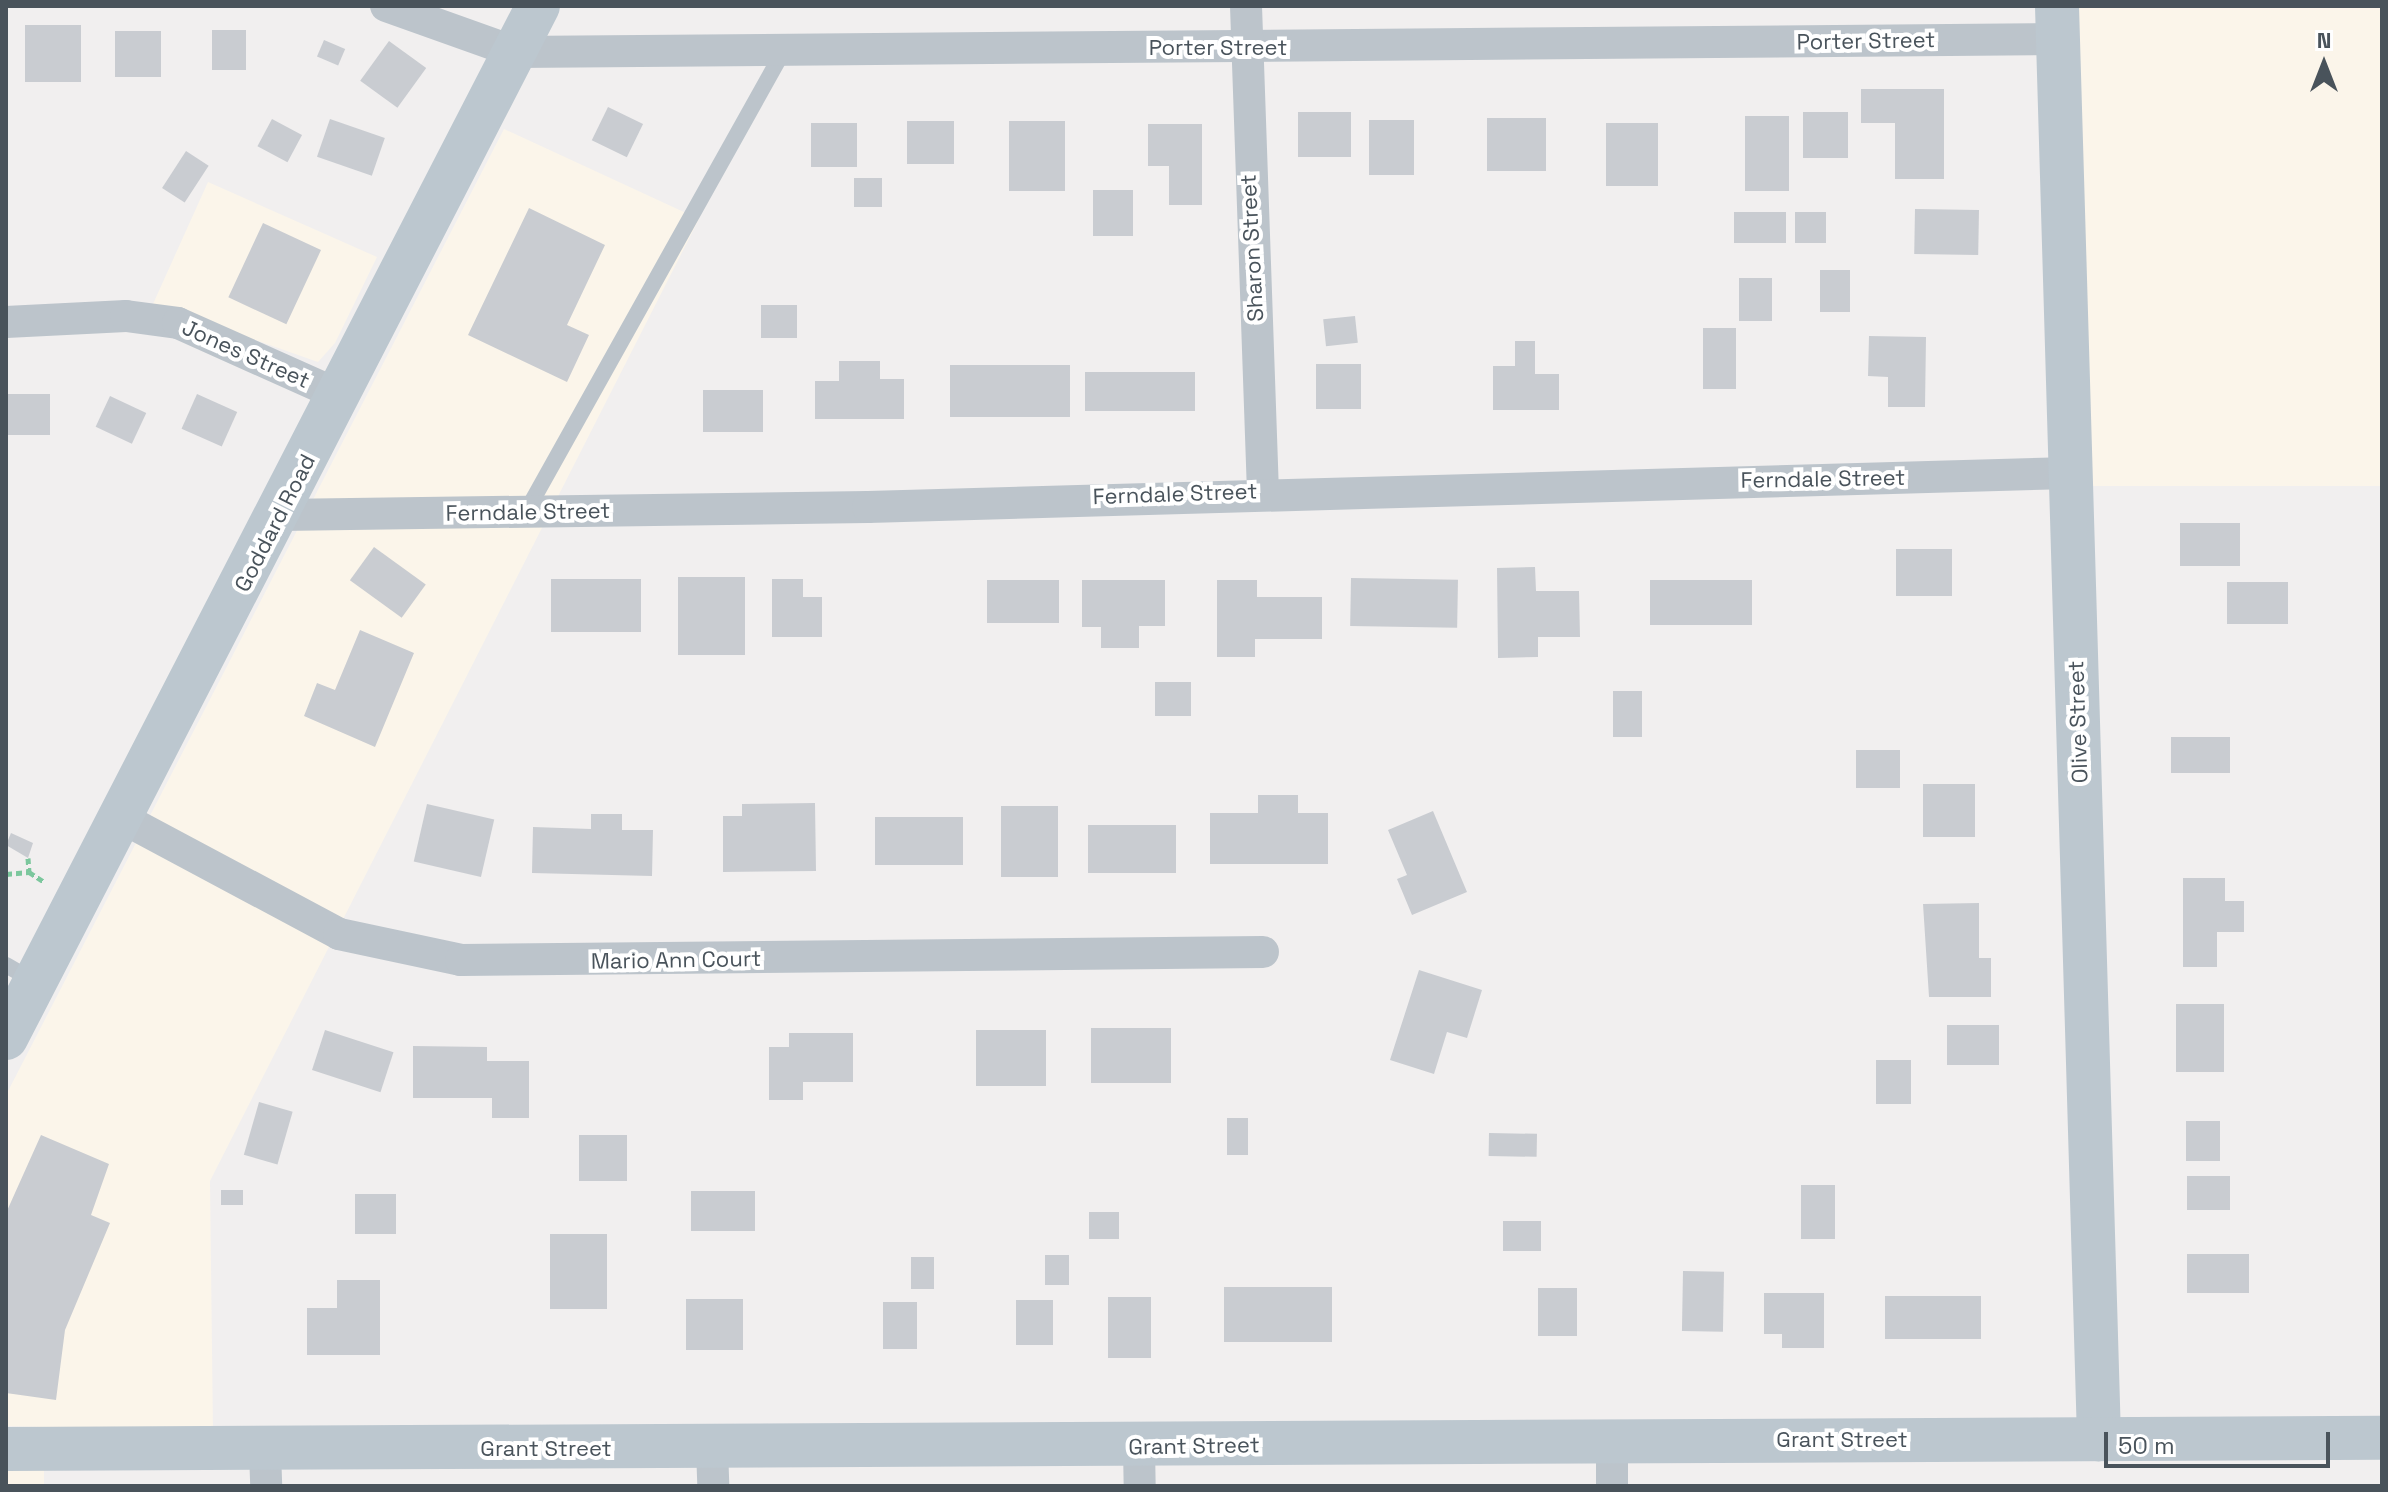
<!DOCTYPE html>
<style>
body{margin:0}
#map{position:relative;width:2388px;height:1492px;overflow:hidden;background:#f1efef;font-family:"Space Grotesk",sans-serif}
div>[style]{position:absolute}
.commercial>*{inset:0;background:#fbf5ea;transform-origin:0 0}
.building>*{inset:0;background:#c9ccd1;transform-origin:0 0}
.path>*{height:5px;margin-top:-2.5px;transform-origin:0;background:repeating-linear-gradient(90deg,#7cc79d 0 6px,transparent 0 10px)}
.lane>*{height:16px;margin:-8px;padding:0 8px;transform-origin:8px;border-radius:8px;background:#bcc4cb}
.street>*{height:32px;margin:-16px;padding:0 16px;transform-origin:16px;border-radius:16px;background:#bcc4cb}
.secondary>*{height:44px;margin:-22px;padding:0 22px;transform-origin:22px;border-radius:22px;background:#bcc7cf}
span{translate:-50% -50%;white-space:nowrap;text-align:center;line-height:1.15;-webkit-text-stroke:8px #fff;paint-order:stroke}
.street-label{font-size:22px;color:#49535b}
.frame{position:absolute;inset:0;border:8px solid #49535b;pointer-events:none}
.north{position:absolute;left:2284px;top:24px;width:80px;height:80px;-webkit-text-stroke:6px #fff;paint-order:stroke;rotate:0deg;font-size:22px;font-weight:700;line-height:32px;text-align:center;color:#49535b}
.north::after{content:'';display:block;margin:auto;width:28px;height:36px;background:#49535b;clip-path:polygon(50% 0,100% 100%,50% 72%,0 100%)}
.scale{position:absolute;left:2104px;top:1432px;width:226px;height:36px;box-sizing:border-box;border:4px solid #49535b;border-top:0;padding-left:10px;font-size:24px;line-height:28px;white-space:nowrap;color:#49535b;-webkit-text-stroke:6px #fff;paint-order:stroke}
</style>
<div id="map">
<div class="commercial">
<div style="left:2077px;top:6px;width:305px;height:480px"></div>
<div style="clip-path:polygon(504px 129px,699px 219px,210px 1181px,213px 1432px,6px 1426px,6px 1095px)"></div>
<div style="clip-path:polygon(208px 182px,377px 257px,335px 343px,318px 362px,153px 304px)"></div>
<div style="left:44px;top:1466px;width:20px;height:38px;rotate:90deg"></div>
</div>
<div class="building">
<div style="left:25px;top:25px;width:56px;height:57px"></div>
<div style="left:212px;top:30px;width:34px;height:40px"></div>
<div style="left:115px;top:31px;width:46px;height:46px"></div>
<div style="left:324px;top:40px;width:23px;height:18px;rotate:23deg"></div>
<div style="left:389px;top:41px;width:46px;height:49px;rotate:36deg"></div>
<div style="clip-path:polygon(1861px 89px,1944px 89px,1944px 179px,1895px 179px,1895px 123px,1861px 123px)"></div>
<div style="left:608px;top:107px;width:39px;height:37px;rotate:26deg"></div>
<div style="left:1298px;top:112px;width:53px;height:45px"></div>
<div style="left:1803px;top:112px;width:45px;height:46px"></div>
<div style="left:1745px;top:116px;width:44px;height:75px"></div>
<div style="left:1487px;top:118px;width:59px;height:53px"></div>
<div style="left:272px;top:119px;width:34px;height:31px;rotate:28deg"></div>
<div style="left:330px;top:119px;width:58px;height:40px;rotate:19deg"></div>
<div style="left:1369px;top:120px;width:45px;height:55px"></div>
<div style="left:907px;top:121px;width:47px;height:43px"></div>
<div style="left:1009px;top:121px;width:56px;height:70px"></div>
<div style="left:811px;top:123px;width:46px;height:44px"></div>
<div style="left:1606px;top:123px;width:52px;height:63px"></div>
<div style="clip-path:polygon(1148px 124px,1202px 124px,1202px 205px,1169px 205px,1169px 166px,1148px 166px)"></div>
<div style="left:186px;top:151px;width:27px;height:44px;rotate:33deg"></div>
<div style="left:854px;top:178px;width:28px;height:29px"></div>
<div style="left:1093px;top:190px;width:40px;height:46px"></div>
<div style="clip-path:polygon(529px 208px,605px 245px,567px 325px,589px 335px,567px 382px,468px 335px)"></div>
<div style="left:1915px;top:209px;width:64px;height:45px;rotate:1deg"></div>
<div style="left:1734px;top:212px;width:52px;height:31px"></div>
<div style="left:1795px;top:212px;width:31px;height:31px"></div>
<div style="left:263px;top:223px;width:64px;height:82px;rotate:25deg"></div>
<div style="left:1820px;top:270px;width:30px;height:42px"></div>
<div style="left:1739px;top:278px;width:33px;height:43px"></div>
<div style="left:761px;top:305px;width:36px;height:33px"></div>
<div style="left:1355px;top:316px;width:27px;height:32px;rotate:84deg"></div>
<div style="left:1703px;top:328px;width:33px;height:61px"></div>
<div style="clip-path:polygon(1869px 336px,1926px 337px,1925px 407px,1888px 407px,1888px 377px,1868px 376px)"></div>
<div style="clip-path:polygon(1515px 341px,1535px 341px,1535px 374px,1559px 374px,1559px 410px,1493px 410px,1493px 366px,1515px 366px)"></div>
<div style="clip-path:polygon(839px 361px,880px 361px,880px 379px,904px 379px,904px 419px,815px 419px,815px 381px,839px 381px)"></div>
<div style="left:1316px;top:364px;width:45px;height:45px"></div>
<div style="left:950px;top:365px;width:120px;height:52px"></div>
<div style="left:1085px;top:372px;width:110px;height:39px"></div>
<div style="left:703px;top:390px;width:60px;height:42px"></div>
<div style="left:6px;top:394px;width:44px;height:41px"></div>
<div style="left:197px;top:394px;width:44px;height:38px;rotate:24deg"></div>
<div style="left:110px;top:396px;width:40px;height:34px;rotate:25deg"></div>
<div style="left:2180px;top:523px;width:60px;height:43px"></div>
<div style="left:374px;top:547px;width:64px;height:41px;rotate:36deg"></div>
<div style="left:1896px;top:549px;width:56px;height:47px"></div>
<div style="clip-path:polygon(1535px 567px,1536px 591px,1579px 591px,1580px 637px,1538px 637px,1538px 657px,1498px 658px,1497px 568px)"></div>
<div style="left:678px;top:577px;width:67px;height:78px"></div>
<div style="left:1351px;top:578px;width:107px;height:48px;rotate:1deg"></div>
<div style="left:551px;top:579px;width:90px;height:53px"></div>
<div style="clip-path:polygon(772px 579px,803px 579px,803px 597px,822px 597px,822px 637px,772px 637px)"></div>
<div style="left:987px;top:580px;width:72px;height:43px"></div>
<div style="clip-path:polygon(1082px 580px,1165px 580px,1165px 626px,1139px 626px,1139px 648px,1101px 648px,1101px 627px,1082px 627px)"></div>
<div style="clip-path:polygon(1217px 580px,1257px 580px,1257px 597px,1322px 597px,1322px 639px,1255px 639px,1255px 657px,1217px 657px)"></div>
<div style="left:1650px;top:580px;width:102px;height:45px"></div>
<div style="left:2227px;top:582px;width:61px;height:42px"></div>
<div style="clip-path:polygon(360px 630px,414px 653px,375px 747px,304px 716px,317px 683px,335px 690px)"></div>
<div style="left:1155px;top:682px;width:36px;height:34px"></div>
<div style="left:1613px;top:691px;width:29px;height:46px"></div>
<div style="left:2171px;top:737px;width:59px;height:36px"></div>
<div style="left:1856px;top:750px;width:44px;height:38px"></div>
<div style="left:1923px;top:784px;width:52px;height:53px"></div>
<div style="clip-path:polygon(1258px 795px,1298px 795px,1298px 813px,1328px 813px,1328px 864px,1210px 864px,1210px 813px,1258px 813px)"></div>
<div style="clip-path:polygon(815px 803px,816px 871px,723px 872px,723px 816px,742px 816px,742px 804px)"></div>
<div style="left:427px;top:804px;width:69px;height:59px;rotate:13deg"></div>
<div style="left:1001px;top:806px;width:57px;height:71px"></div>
<div style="clip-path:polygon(1433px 811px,1467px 892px,1412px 915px,1397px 879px,1407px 875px,1388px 830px)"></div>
<div style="clip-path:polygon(591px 814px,622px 814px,622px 830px,653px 830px,652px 876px,532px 873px,533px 827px,591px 829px)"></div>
<div style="left:875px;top:817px;width:88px;height:48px"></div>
<div style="left:1088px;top:825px;width:88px;height:48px"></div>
<div style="clip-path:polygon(11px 833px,33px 843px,28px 858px,6px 845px)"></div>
<div style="clip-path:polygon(2183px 878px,2225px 878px,2225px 901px,2244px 901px,2244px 932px,2217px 932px,2217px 967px,2183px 967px)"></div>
<div style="clip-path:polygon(1979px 903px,1979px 958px,1991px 958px,1991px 997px,1929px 997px,1923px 904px)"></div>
<div style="clip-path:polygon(1419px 970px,1482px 990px,1467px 1038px,1447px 1032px,1434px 1074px,1390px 1060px)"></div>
<div style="left:2176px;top:1004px;width:48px;height:68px"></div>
<div style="left:1947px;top:1025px;width:52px;height:40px"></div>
<div style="left:1091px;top:1028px;width:80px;height:55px"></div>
<div style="left:325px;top:1030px;width:72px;height:42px;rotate:18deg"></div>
<div style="left:976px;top:1030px;width:70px;height:56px"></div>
<div style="clip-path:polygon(789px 1033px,853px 1033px,853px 1082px,803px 1082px,803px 1100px,769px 1100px,769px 1047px,789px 1047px)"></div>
<div style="clip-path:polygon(413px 1046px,487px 1047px,487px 1061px,529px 1061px,529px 1118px,492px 1118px,492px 1098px,413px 1098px)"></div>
<div style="left:1876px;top:1060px;width:35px;height:44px"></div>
<div style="left:259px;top:1102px;width:35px;height:55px;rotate:16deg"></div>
<div style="left:1227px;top:1118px;width:21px;height:37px"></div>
<div style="left:2186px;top:1121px;width:34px;height:40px"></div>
<div style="left:1489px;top:1133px;width:48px;height:23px;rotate:1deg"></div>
<div style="clip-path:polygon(41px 1135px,109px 1164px,91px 1215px,110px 1223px,65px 1330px,56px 1400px,6px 1393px,6px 1213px)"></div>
<div style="left:579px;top:1135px;width:48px;height:46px"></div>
<div style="left:2187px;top:1176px;width:43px;height:34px"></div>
<div style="left:1801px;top:1185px;width:34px;height:54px"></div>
<div style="left:221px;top:1190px;width:22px;height:15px"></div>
<div style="left:691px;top:1191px;width:64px;height:40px"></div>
<div style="left:355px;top:1194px;width:41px;height:40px"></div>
<div style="left:1119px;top:1212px;width:27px;height:30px;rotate:90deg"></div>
<div style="left:1503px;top:1221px;width:38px;height:30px"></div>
<div style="left:550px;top:1234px;width:57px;height:75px"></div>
<div style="left:2187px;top:1254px;width:62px;height:39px"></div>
<div style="left:1045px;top:1255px;width:24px;height:30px"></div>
<div style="left:911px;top:1257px;width:23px;height:32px"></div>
<div style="left:1683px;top:1271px;width:41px;height:60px;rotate:1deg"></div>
<div style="clip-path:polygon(337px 1280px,380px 1280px,380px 1355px,307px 1355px,307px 1308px,337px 1308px)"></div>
<div style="left:1224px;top:1287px;width:108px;height:55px"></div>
<div style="left:1538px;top:1288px;width:39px;height:48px"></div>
<div style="clip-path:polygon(1764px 1293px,1824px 1293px,1824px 1348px,1782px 1348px,1782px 1334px,1764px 1334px)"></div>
<div style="left:1885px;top:1296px;width:96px;height:43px"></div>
<div style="left:1108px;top:1297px;width:43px;height:61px"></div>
<div style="left:686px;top:1299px;width:57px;height:51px"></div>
<div style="left:1053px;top:1300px;width:45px;height:37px;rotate:90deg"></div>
<div style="left:883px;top:1302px;width:34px;height:47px"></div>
</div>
<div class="path">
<div style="left:28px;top:858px;width:14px;rotate:86deg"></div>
<div style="left:29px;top:872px;width:17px;rotate:33deg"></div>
<div style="left:6px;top:874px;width:23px;rotate:-5deg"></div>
</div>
<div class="lane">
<div style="left:526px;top:512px;width:529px;rotate:-60.82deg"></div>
<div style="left:6px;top:965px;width:32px;rotate:30deg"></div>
</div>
<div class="street">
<div style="left:386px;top:6px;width:137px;rotate:19.6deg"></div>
<div style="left:515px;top:52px;width:1543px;rotate:-0.48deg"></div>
<div style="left:1246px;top:6px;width:484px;rotate:88deg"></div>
<div style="left:6px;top:322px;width:120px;rotate:-2.9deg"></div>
<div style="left:126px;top:316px;width:52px;rotate:7.7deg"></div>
<div style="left:178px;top:323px;width:176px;rotate:24.1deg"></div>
<div style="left:280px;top:515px;width:588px;rotate:-0.78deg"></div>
<div style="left:868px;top:507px;width:1203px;rotate:-1.62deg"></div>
<div style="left:122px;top:818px;width:246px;rotate:28.1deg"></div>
<div style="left:339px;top:934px;width:125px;rotate:12deg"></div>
<div style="left:461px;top:960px;width:802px;rotate:-0.57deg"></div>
<div style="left:1139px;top:1447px;width:39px;rotate:89deg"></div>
<div style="left:712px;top:1448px;width:38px;rotate:88deg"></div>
<div style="left:265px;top:1451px;width:35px;rotate:88deg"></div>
<div style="left:1612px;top:1486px;width:44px;rotate:-90deg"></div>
</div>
<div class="secondary">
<div style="left:2057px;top:6px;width:1434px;rotate:88.32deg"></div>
<div style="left:6px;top:1038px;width:1161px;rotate:-62.73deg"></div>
<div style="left:6px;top:1449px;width:2376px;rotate:-0.27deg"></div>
</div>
<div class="street-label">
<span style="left:1866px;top:41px;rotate:-1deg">Porter Street</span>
<span style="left:1218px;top:48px">Porter Street</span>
<span style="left:1252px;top:248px;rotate:-93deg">Sharon Street</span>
<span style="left:246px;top:354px;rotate:24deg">Jones Street</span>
<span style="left:1823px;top:479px;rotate:-1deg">Ferndale Street</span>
<span style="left:1175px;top:494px;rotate:-2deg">Ferndale Street</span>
<span style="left:528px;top:512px;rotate:-1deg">Ferndale Street</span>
<span style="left:275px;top:523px;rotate:-63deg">Goddard Road</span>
<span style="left:2078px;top:722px;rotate:-92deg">Olive Street</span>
<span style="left:676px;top:960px;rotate:-1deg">Mario Ann Court</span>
<span style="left:1842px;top:1440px">Grant Street</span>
<span style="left:1194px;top:1446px;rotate:-1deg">Grant Street</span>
<span style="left:546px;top:1449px">Grant Street</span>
</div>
<div class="frame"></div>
<div class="north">N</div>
<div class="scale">50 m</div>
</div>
